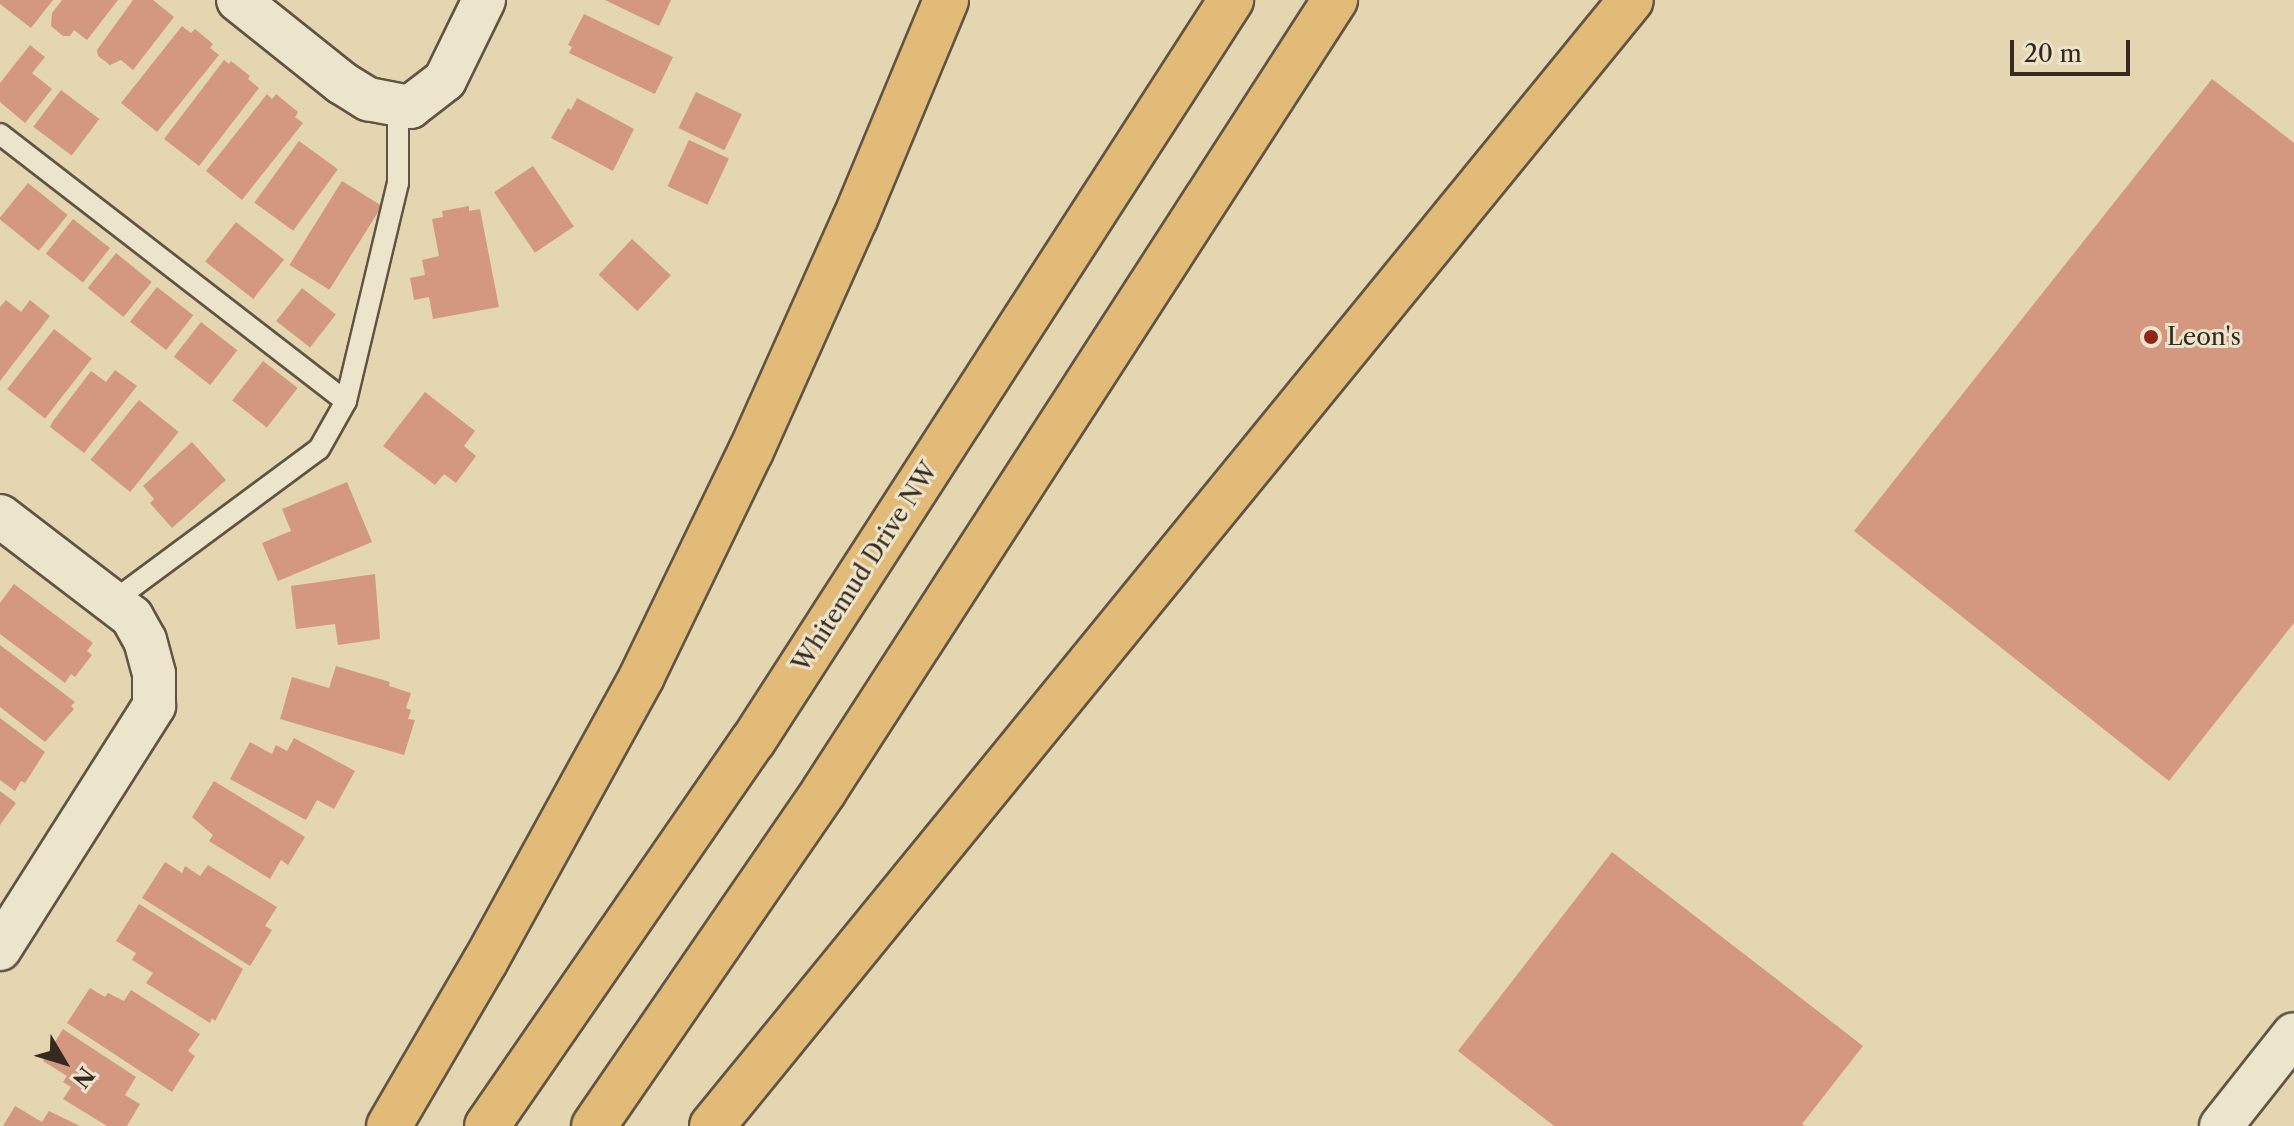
<!DOCTYPE html>
<style>
body{margin:0}
#map{position:relative;width:2294px;height:1126px;overflow:hidden;background:#e3d6b1;font-family:"Libre Caslon Text",serif}
div>[style]{position:absolute}
.building>*{inset:0;background:#d49881;transform-origin:0 0}
.roads{filter:drop-shadow(2px 0 #615444) drop-shadow(-2px 0 #615444) drop-shadow(0 2px #615444) drop-shadow(0 -2px #615444)}
.lane>*{height:20px;margin:-10px;padding:0 10px;transform-origin:10px;border-radius:10px;background:#ede4cc}
.street>*{height:42px;margin:-21px;padding:0 21px;transform-origin:21px;border-radius:21px;background:#ede4cc}
.highway>*{height:44px;margin:-22px;padding:0 22px;transform-origin:22px;border-radius:22px;background:#e2bb78}
.dots>*{width:22px;height:22px;translate:-50% -50%;box-sizing:border-box;border:4px solid #ede4cc;border-radius:50%}
span{translate:-50% -50%;white-space:nowrap;text-align:center;line-height:1.15;-webkit-text-stroke:6px #ede4cc;paint-order:stroke}
.poi-label{font-size:24px;color:#36291f}
.left{translate:0 -50%;text-align:left}
.street-label{font-size:24px;color:#36291f}
.north{position:absolute;left:24px;top:1022px;width:80px;height:80px;-webkit-text-stroke:6px #ede4cc;paint-order:stroke;rotate:128deg;font-size:22px;font-weight:700;line-height:32px;text-align:center;color:#36291f}
.north::after{content:'';display:block;margin:auto;width:28px;height:36px;background:#36291f;clip-path:polygon(50% 0,100% 100%,50% 72%,0 100%)}
.scale{position:absolute;left:2010px;top:40px;width:120px;height:36px;box-sizing:border-box;border:4px solid #36291f;border-top:0;padding-left:10px;font-size:24px;line-height:28px;white-space:nowrap;color:#36291f;-webkit-text-stroke:6px #ede4cc;paint-order:stroke}
</style>
<div id="map">
<div class="building">
<div style="clip-path:polygon(0 0,53px 0,31px 28px,0 4px)"></div>
<div style="clip-path:polygon(62px 0,118px 0,87px 40px,74px 30px,70px 36px,63px 36px,51px 26px,52px 13px)"></div>
<div style="clip-path:polygon(133px 0,153px 0,174px 17px,133px 70px,121px 60px,110px 65px,98px 56px,97px 50px)"></div>
<div style="clip-path:polygon(605px 0,671px 0,659px 26px)"></div>
<div style="clip-path:polygon(584px 14px,673px 57px,655px 94px,569px 53px,572px 47px,568px 45px)"></div>
<div style="clip-path:polygon(182px 26px,191px 33px,195px 29px,213px 44px,210px 48px,219px 55px,157px 132px,121px 103px)"></div>
<div style="clip-path:polygon(30px 45px,45px 57px,32px 73px,52px 89px,25px 123px,0 102px,0 83px)"></div>
<div style="clip-path:polygon(224px 60px,229px 64px,231px 61px,250px 76px,248px 79px,259px 88px,199px 166px,164px 139px)"></div>
<div style="clip-path:polygon(2212px 79px,2294px 143px,2294px 623px,2169px 781px,1854px 531px)"></div>
<div style="left:61px;top:90px;width:48px;height:46px;rotate:37deg"></div>
<div style="left:696px;top:92px;width:51px;height:40px;rotate:26deg"></div>
<div style="clip-path:polygon(267px 94px,272px 99px,276px 94px,298px 112px,295px 117px,303px 123px,242px 200px,206px 171px)"></div>
<div style="clip-path:polygon(577px 98px,634px 129px,613px 171px,551px 138px,568px 108px,571px 110px)"></div>
<div style="left:689px;top:140px;width:44px;height:51px;rotate:25deg"></div>
<div style="left:299px;top:141px;width:48px;height:76px;rotate:36deg"></div>
<div style="left:533px;top:166px;width:73px;height:47px;rotate:56deg"></div>
<div style="left:342px;top:181px;width:47px;height:99px;rotate:32deg"></div>
<div style="left:28px;top:183px;width:51px;height:46px;rotate:39deg"></div>
<div style="clip-path:polygon(469px 206px,469px 211px,480px 209px,499px 307px,433px 319px,429px 297px,414px 300px,410px 278px,425px 275px,422px 260px,439px 256px,432px 219px,443px 217px,442px 211px)"></div>
<div style="left:73px;top:219px;width:47px;height:44px;rotate:38deg"></div>
<div style="left:236px;top:222px;width:61px;height:50px;rotate:38deg"></div>
<div style="left:632px;top:239px;width:53px;height:49px;rotate:43deg"></div>
<div style="left:116px;top:253px;width:46px;height:45px;rotate:39deg"></div>
<div style="left:157px;top:287px;width:46px;height:44px;rotate:38deg"></div>
<div style="left:302px;top:288px;width:43px;height:42px;rotate:38deg"></div>
<div style="clip-path:polygon(6px 300px,21px 312px,30px 300px,50px 316px,0 381px,0 307px)"></div>
<div style="left:201px;top:322px;width:46px;height:44px;rotate:38deg"></div>
<div style="left:54px;top:329px;width:48px;height:76px;rotate:38deg"></div>
<div style="left:263px;top:361px;width:44px;height:50px;rotate:38deg"></div>
<div style="clip-path:polygon(115px 370px,137px 386px,84px 453px,50px 427px,53px 421px,91px 371px,106px 382px)"></div>
<div style="clip-path:polygon(425px 392px,475px 431px,464px 446px,476px 456px,456px 483px,444px 474px,435px 485px,383px 446px)"></div>
<div style="left:139px;top:400px;width:51px;height:77px;rotate:39deg"></div>
<div style="clip-path:polygon(192px 442px,226px 480px,172px 528px,150px 503px,154px 499px,143px 486px)"></div>
<div style="clip-path:polygon(347px 482px,372px 542px,278px 581px,262px 543px,291px 531px,282px 509px)"></div>
<div style="clip-path:polygon(375px 574px,380px 639px,338px 645px,335px 624px,296px 629px,291px 586px)"></div>
<div style="clip-path:polygon(14px 584px,93px 643px,87px 651px,92px 655px,75px 677px,71px 674px,65px 683px,0 634px,0 603px)"></div>
<div style="clip-path:polygon(0 645px,75px 702px,71px 706px,74px 709px,45px 742px,0 707px)"></div>
<div style="clip-path:polygon(336px 666px,390px 682px,389px 686px,411px 693px,406px 708px,411px 710px,408px 719px,415px 720px,404px 755px,280px 719px,292px 677px,329px 688px)"></div>
<div style="clip-path:polygon(0 718px,45px 752px,25px 783px,21px 781px,15px 791px,0 780px)"></div>
<div style="clip-path:polygon(294px 738px,355px 771px,334px 809px,317px 800px,306px 820px,230px 779px,250px 742px,272px 754px,276px 745px,287px 751px)"></div>
<div style="clip-path:polygon(214px 781px,305px 837px,288px 865px,281px 860px,270px 879px,209px 841px,213px 835px,192px 817px)"></div>
<div style="clip-path:polygon(0 791px,16px 803px,0 825px)"></div>
<div style="clip-path:polygon(1612px 852px,1863px 1046px,1802px 1124px,1805px 1126px,1554px 1126px,1458px 1051px)"></div>
<div style="clip-path:polygon(165px 862px,182px 873px,185px 866px,200px 876px,208px 865px,277px 907px,265px 926px,272px 930px,250px 966px,142px 898px)"></div>
<div style="clip-path:polygon(139px 904px,243px 969px,215px 1021px,212px 1018px,210px 1023px,146px 983px,153px 973px,132px 960px,136px 953px,116px 941px)"></div>
<div style="clip-path:polygon(90px 988px,105px 997px,108px 993px,124px 1001px,131px 990px,200px 1034px,188px 1051px,195px 1056px,172px 1092px,67px 1023px)"></div>
<div style="clip-path:polygon(63px 1029px,136px 1077px,125px 1095px,140px 1104px,127px 1126px,107px 1126px,63px 1099px,71px 1087px,63px 1082px,67px 1076px,43px 1061px)"></div>
<div style="clip-path:polygon(15px 1106px,42px 1122px,49px 1111px,80px 1126px,3px 1126px)"></div>
</div>
<div class="roads">
<div class="lane">
<div style="left:0;top:134px;width:437px;rotate:37.7deg"></div>
<div style="left:112px;top:602px;width:257px;rotate:-36.5deg"></div>
<div style="left:319px;top:449px;width:55px;rotate:-60.6deg"></div>
<div style="left:346px;top:401px;width:224px;rotate:-76.6deg"></div>
<div style="left:398px;top:183px;width:78px;rotate:-90deg"></div>
</div>
<div class="street">
<div style="left:238px;top:0;width:133px;rotate:38.6deg"></div>
<div style="left:342px;top:83px;width:31px;rotate:32deg"></div>
<div style="left:368px;top:99px;width:43px;rotate:10.8deg"></div>
<div style="left:410px;top:107px;width:44px;rotate:-37.6deg"></div>
<div style="left:445px;top:80px;width:89px;rotate:-64deg"></div>
<div style="left:0;top:516px;width:166px;rotate:37.4deg"></div>
<div style="left:132px;top:617px;width:26px;rotate:61deg"></div>
<div style="left:145px;top:640px;width:35px;rotate:75deg"></div>
<div style="left:154px;top:674px;width:32px;rotate:90deg"></div>
<div style="left:154px;top:706px;width:288px;rotate:122.4deg"></div>
<div style="left:2221px;top:1126px;width:117px;rotate:-51.6deg"></div>
</div>
<div class="highway">
<div style="left:389px;top:1126px;width:190px;rotate:-59.7deg"></div>
<div style="left:485px;top:962px;width:326px;rotate:-61.2deg"></div>
<div style="left:642px;top:676px;width:250px;rotate:-64.2deg"></div>
<div style="left:751px;top:451px;width:254px;rotate:-65.9deg"></div>
<div style="left:855px;top:219px;width:237px;rotate:-67.4deg"></div>
<div style="left:487px;top:1126px;width:468px;rotate:-55.4deg"></div>
<div style="left:753px;top:741px;width:882px;rotate:-57.17deg"></div>
<div style="left:594px;top:1126px;width:406px;rotate:-55.5deg"></div>
<div style="left:824px;top:791px;width:942px;rotate:-57.14deg"></div>
<div style="left:712px;top:1126px;width:1453px;rotate:-50.78deg"></div>
</div>
</div>
<div class="dots">
<div style="left:2151px;top:337px;background:#8f2418"></div>
</div>
<div class="poi-label">
<span class="left" style="left:2167px;top:337px">Leon's</span>
</div>
<div class="street-label">
<span style="left:865px;top:567px;rotate:-57deg">Whitemud Drive NW</span>
</div>
<div class="north">N</div>
<div class="scale">20 m</div>
</div>
